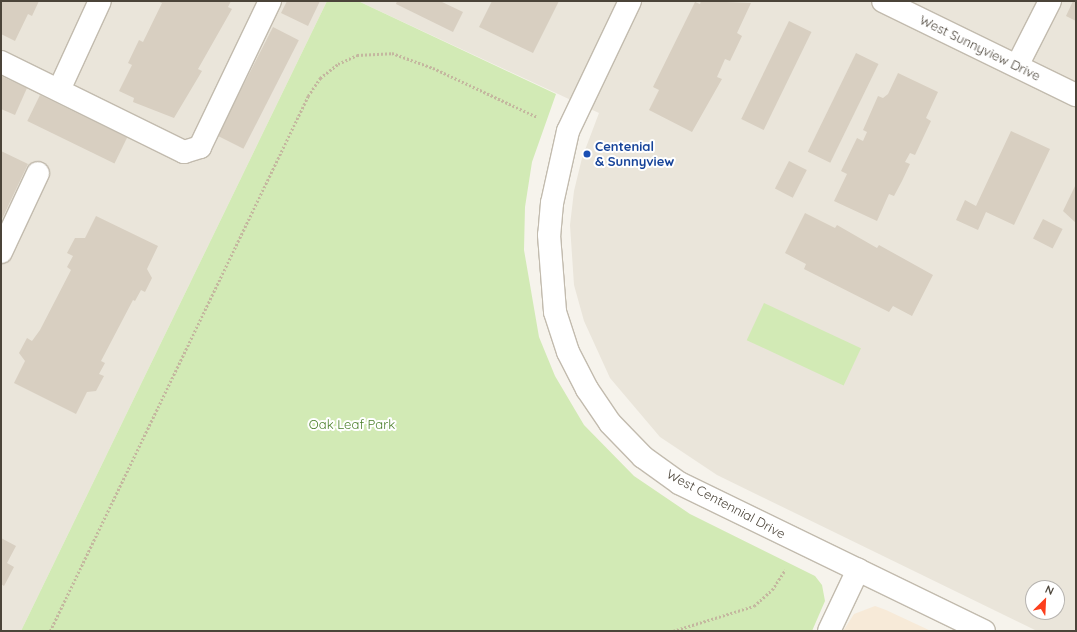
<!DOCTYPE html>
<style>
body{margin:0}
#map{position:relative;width:1077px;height:632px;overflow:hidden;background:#f6f3ec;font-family:Quicksand,sans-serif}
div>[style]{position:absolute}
.residential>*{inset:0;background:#eae5da}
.commercial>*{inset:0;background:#f7ead8}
.green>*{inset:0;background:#d2eab5;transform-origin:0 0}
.building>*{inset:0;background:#d8cfc1;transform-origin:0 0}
.path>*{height:2.5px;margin-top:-1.25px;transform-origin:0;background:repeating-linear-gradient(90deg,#c4b79f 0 2px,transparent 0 4px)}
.roads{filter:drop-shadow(1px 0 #c2bbae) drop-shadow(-1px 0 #c2bbae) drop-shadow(0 1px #c2bbae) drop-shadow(0 -1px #c2bbae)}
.minor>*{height:22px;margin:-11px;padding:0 11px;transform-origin:11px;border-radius:11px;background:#fff}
.dots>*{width:11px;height:11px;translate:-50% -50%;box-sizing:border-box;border:2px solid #fff;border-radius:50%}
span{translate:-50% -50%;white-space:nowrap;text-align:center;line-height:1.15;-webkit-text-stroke:4px #fff;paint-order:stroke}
.street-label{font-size:13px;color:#4b4439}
.transit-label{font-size:13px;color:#164399;font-weight:700}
.left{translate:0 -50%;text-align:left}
.park-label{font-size:13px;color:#4a7f2a}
.frame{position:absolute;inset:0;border:2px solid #4b4439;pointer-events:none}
.north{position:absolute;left:1025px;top:580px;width:40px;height:40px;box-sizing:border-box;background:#fff;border:1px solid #b7b4b0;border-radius:50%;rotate:24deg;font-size:11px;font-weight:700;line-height:16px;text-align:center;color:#4b4439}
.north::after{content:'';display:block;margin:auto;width:14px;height:18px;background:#fc3f1d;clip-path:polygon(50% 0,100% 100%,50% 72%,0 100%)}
</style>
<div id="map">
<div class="residential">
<div style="clip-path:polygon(1px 1px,327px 1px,21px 631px,1px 631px)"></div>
<div style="clip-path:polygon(evenodd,358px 1px,1076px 1px,1076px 631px,1037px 631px,717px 475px,660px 437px,610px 378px,584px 321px,574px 285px,570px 225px,574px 191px,582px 158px,599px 113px,358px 1px,1033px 588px,1057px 588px,1057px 612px,1033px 612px,1033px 588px)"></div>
</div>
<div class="commercial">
<div style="clip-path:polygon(875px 606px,886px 610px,931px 631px,843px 631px,854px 614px)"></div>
</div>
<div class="green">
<div style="clip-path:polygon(327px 1px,358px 1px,556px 94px,532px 162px,525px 207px,524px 250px,539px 337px,555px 376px,584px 425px,634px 476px,690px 514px,815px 576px,822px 585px,825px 601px,812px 631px,21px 631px)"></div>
<div style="left:764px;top:303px;width:107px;height:41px;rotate:25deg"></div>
</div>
<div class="building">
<div style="clip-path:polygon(1px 1px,39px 1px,32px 16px,28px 14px,15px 41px,1px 34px)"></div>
<div style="clip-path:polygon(157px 1px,231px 1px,228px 7px,232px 9px,198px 69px,202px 71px,174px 118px,133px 102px,134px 98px,119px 91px,132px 65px,128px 63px,139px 40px,143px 42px,162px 3px)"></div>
<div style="clip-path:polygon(287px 1px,320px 1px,308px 26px,281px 13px)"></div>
<div style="clip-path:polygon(397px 1px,440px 1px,463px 12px,453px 32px,396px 4px)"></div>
<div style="clip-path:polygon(492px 1px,559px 1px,533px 53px,479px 27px)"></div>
<div style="clip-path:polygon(701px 1px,751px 3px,737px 33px,742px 36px,730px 61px,725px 59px,717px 77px,722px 79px,692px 132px,649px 110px,659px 90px,653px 87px,695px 2px,700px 4px)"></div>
<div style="clip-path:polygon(1073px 1px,1076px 1px,1076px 21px,1066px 16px)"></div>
<div style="left:789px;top:21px;width:25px;height:109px;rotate:26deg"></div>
<div style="left:273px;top:27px;width:29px;height:122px;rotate:27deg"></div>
<div style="left:856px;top:53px;width:25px;height:110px;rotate:26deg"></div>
<div style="clip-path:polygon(898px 73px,938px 92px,926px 118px,931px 121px,915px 155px,910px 153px,905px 162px,910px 164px,902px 181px,894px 196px,889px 194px,877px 221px,834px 201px,847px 174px,841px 171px,857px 138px,863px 141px,867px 132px,863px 130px,878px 96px,883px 98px,888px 94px)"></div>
<div style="clip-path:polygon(1px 76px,27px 88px,15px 115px,1px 109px)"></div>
<div style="left:40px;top:95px;width:97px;height:29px;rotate:26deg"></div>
<div style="clip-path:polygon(1011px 131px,1050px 149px,1014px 225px,986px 212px,978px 230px,956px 220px,965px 200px,976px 206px)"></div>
<div style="clip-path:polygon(1px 151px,28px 164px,1px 221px)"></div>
<div style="left:789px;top:161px;width:20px;height:31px;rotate:27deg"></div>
<div style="clip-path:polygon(1076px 184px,1076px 223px,1063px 211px)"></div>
<div style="clip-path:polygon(805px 213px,835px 228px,837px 225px,877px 248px,879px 245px,933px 275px,912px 316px,893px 306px,889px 312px,804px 269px,806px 264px,785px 253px)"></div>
<div style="clip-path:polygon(96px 216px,158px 246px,147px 269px,152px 278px,145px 292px,141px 290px,135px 301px,133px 300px,101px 361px,105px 363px,99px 374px,104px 376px,96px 391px,87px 392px,76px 414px,14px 383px,25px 361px,19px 353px,27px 338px,32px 341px,40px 330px,71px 270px,67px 267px,73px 256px,67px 253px,75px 238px,85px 238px)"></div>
<div style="left:1043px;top:219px;width:22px;height:22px;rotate:27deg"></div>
<div style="clip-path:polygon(1px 538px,16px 546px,7px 563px,14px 567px,4px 586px,1px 584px)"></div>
</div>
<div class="path">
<div style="left:50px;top:631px;width:594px;rotate:-64.25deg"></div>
<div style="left:308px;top:96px;width:22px;rotate:-56deg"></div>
<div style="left:320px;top:78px;width:23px;rotate:-38deg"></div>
<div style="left:338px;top:64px;width:21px;rotate:-25deg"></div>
<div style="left:357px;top:55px;width:35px;rotate:-3deg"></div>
<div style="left:392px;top:53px;width:44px;rotate:20.1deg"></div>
<div style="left:433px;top:68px;width:115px;rotate:25.2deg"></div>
<div style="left:673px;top:631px;width:85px;rotate:-17.2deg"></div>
<div style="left:754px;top:606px;width:24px;rotate:-42deg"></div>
<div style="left:772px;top:590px;width:24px;rotate:-57deg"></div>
</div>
<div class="roads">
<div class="minor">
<div style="left:630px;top:1px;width:144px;rotate:115.5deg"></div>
<div style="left:568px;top:131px;width:74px;rotate:102.5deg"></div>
<div style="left:552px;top:203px;width:32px;rotate:95deg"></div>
<div style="left:549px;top:235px;width:77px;rotate:85.5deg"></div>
<div style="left:555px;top:312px;width:42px;rotate:72deg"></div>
<div style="left:568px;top:352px;width:42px;rotate:62.8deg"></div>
<div style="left:587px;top:389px;width:41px;rotate:55.9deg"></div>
<div style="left:610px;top:423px;width:47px;rotate:45.9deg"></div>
<div style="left:643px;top:457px;width:44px;rotate:35.8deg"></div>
<div style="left:679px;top:483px;width:339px;rotate:25.9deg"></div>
<div style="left:883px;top:1px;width:215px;rotate:26deg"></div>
<div style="left:1px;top:62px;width:204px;rotate:26.2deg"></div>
<div style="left:184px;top:152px;width:17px;rotate:-17deg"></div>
<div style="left:200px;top:147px;width:162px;rotate:-64.4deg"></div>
<div style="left:1017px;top:66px;width:73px;rotate:-63.1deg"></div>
<div style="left:59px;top:90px;width:98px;rotate:-65.3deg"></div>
<div style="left:1px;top:252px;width:87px;rotate:-64.9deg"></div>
<div style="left:829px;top:631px;width:68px;rotate:-64.6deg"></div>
</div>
</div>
<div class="dots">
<div style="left:587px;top:154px;background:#1a4fb4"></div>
</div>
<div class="street-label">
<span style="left:980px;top:48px;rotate:26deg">West Sunnyview Drive</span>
<span style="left:726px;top:504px;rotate:28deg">West Centennial Drive</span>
</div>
<div class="transit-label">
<span class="left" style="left:595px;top:154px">Centenial<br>&amp; Sunnyview</span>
</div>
<div class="park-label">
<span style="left:352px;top:424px">Oak Leaf Park</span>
</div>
<div class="frame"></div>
<div class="north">N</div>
</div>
